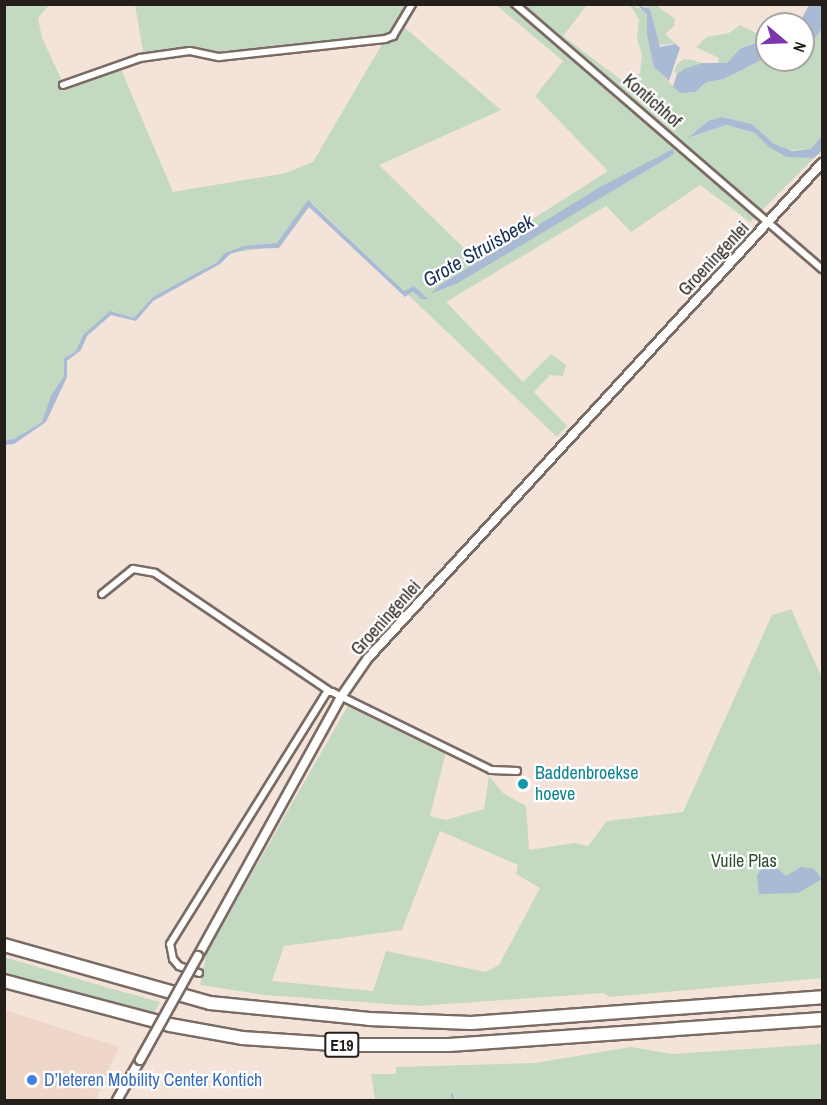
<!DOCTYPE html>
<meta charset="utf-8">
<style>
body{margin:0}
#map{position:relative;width:827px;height:1105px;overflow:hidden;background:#f4e3d9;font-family:"Archivo Narrow",sans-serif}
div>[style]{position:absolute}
.built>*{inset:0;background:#eed6c8}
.green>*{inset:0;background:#c4d9c2}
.water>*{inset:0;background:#a9bbd4}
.stream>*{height:2px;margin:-1px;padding:0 1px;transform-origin:1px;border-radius:1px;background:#a9bbd4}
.roads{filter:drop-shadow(2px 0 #7a6b63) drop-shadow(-2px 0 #7a6b63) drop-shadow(0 2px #7a6b63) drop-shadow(0 -2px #7a6b63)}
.minor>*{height:6px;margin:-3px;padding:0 3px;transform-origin:3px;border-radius:3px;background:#fff}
.tertiary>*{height:8px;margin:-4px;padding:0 4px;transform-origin:4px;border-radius:4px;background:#fff}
.motorway>*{height:12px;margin:-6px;padding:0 6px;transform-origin:6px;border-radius:6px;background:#fff}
.bridges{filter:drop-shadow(2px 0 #7a6b63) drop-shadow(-2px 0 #7a6b63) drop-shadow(0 2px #7a6b63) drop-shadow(0 -2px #7a6b63)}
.tertiary-bridge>*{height:8px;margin:-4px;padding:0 4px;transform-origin:4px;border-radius:4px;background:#fff}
.dots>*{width:16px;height:16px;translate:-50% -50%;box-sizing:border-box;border:3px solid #fff;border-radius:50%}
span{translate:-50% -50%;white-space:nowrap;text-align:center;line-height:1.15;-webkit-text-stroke:4.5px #fff;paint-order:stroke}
.shield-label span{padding:2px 4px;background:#fff;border:2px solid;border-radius:4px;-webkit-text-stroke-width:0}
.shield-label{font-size:16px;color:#251f1b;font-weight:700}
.street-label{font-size:18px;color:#251f1b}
.culture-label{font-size:18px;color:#0d838f}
.left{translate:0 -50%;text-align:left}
.park-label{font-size:18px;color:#2e502c}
.shop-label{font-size:18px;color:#366cbe}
.water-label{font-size:20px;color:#1a3356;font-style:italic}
.frame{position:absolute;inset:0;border:6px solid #251f1b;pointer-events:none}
.north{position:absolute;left:755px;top:12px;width:60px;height:60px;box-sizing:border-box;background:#fff;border:2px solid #a8a5a4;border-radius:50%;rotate:109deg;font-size:16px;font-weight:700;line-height:24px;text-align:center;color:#251f1b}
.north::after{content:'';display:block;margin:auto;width:21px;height:27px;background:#7c37aa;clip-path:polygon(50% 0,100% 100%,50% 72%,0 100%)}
</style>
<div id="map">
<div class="built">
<div style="clip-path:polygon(5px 1010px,119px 1047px,96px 1100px,5px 1100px)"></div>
</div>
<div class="green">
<div style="clip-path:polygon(5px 5px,49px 5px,38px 18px,42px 38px,65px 87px,120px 67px,173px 192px,286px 173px,313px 162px,385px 39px,219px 57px,197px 51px,144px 57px,135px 5px,417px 5px,404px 27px,501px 110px,379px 165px,473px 257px,608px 171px,535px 96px,563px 61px,496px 5px,587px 5px,563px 36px,629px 86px,640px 73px,642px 54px,637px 39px,639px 19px,630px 5px,646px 11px,654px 67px,673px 86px,701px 88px,707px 82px,724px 79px,767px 57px,767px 60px,803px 60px,803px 47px,822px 28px,822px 150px,819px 155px,811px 149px,787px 150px,774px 144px,752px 124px,722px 117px,689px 138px,726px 125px,755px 133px,781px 155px,814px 158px,750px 222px,700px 185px,631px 232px,606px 206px,446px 302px,523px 382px,551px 354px,566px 365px,563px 376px,550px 375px,534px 392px,567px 426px,557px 437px,312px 203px,278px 246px,231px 253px,152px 300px,136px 320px,113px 311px,82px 336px,75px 352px,64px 358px,64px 376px,42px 422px,14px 439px,5px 440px)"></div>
<div style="clip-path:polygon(646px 5px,656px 5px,675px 19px,674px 26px,665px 34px,676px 44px,659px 45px)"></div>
<div style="clip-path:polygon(740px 25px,758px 34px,756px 41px,738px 51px,727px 63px,718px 63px,719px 58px,696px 47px,707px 37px,729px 33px)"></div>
<div style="clip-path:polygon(684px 59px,693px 60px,702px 63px,677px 74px,674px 72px,677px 64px)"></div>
<div style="clip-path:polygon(evenodd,791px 609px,822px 678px,822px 978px,610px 997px,603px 993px,418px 1006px,265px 995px,200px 985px,207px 952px,350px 702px,447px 748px,430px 816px,446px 820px,484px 809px,489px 776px,504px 794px,526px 806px,529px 850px,574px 843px,588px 846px,607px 821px,683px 812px,772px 615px,791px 609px,440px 831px,518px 865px,516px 874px,540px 888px,499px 965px,486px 972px,386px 951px,373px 991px,272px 981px,284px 946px,402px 930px,440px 831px)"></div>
<div style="clip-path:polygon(4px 957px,109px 988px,160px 1002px,153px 1015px,61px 992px,5px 975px)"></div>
<div style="clip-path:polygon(822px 1044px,822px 1100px,375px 1100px,371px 1074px,396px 1074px,396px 1067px,535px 1063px,631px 1047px,673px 1054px)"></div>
</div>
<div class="water">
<div style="clip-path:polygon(637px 5px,650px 9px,660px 47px,676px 44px,680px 48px,669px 81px,654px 67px,647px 35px,647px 14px)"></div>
<div style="clip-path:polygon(809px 5px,822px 5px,822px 28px,811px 44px,803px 47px,803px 24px,799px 24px)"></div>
<div style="clip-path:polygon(767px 38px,767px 57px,724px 79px,707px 82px,695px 92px,680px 93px,673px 86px,677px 74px,684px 69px,702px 63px,727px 63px,740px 49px)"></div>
<div style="clip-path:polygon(722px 117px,752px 124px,774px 144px,792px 151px,811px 149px,822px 136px,822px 150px,814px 158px,786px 157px,769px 147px,755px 133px,726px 125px,688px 138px,708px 121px)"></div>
<div style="clip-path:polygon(673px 149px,674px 154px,458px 283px,430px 294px,440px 285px,602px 186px)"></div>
<div style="clip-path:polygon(308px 200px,404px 291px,414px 286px,428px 299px,421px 299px,413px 291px,405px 297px,309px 207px,279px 248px,247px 249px,230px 254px,220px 264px,153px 301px,136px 321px,111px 315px,87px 336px,81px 350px,67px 361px,67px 377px,46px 422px,14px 444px,5px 445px,5px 440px,14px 439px,42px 422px,51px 396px,64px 376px,64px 358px,75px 352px,83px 335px,110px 311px,134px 318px,153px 297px,217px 262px,225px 253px,244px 246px,277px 243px)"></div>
<div style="clip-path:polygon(766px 859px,786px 876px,801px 867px,814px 869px,822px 879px,798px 893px,759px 894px,757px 876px)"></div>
</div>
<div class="stream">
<div style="left:452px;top:1094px;width:6px;rotate:81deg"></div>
</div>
<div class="roads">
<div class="minor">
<div style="left:515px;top:4px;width:406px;rotate:40.8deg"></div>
<div style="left:63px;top:85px;width:82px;rotate:-19.3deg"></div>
<div style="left:140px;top:58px;width:50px;rotate:-8deg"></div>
<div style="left:190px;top:51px;width:30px;rotate:12deg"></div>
<div style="left:219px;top:57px;width:167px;rotate:-6.2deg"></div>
<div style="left:385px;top:39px;width:9px;rotate:-21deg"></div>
<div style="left:393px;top:36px;width:37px;rotate:-59deg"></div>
<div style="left:102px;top:594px;width:40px;rotate:-39deg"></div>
<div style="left:133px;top:569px;width:22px;rotate:10deg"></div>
<div style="left:155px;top:573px;width:210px;rotate:34.1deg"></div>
<div style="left:199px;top:973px;width:21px;rotate:-161deg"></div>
<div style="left:179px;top:966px;width:9px;rotate:-131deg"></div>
<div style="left:173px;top:959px;width:15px;rotate:-101deg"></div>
<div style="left:170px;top:944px;width:297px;rotate:-58.1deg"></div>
<div style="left:327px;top:692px;width:5px"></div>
<div style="left:332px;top:692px;width:177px;rotate:26.1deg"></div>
<div style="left:491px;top:770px;width:26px;rotate:2deg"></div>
</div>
<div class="tertiary">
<div style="left:198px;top:956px;width:296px;rotate:-61.1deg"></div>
<div style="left:341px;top:697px;width:47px;rotate:-55.3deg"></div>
<div style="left:368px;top:658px;width:672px;rotate:-47.47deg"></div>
<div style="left:117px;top:1100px;width:46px;rotate:-60.1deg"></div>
</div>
<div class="motorway">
<div style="left:4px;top:945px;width:214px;rotate:15.7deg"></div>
<div style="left:210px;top:1003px;width:160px;rotate:5.7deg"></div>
<div style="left:369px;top:1019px;width:102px;rotate:2.2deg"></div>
<div style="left:471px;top:1023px;width:352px;rotate:-4.2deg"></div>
<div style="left:4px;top:981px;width:172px;rotate:14.8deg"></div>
<div style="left:170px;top:1025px;width:73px;rotate:10.2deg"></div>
<div style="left:242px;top:1038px;width:107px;rotate:3.7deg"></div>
<div style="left:349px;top:1045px;width:100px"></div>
<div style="left:449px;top:1045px;width:374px;rotate:-4deg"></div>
</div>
</div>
<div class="bridges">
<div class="tertiary-bridge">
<div style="left:140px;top:1060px;width:119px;rotate:-60.9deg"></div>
</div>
</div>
<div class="dots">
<div style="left:523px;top:784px;background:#0f9aa8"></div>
<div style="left:32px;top:1080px;background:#3f7fe0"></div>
</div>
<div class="shield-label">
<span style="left:342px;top:1045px">E19</span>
</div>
<div class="street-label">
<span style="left:652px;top:101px;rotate:41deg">Kontichhof</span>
<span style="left:714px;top:259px;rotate:-47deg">Groeningenlei</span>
<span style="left:386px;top:618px;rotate:-48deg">Groeningenlei</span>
</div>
<div class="culture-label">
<span class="left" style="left:535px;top:784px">Baddenbroekse<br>hoeve</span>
</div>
<div class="park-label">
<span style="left:744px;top:861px">Vuile Plas</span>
</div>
<div class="shop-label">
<span class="left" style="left:44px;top:1080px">D’Ieteren Mobility Center Kontich</span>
</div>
<div class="water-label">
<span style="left:478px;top:250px;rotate:-30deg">Grote Struisbeek</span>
</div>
<div class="frame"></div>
<div class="north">N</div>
</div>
